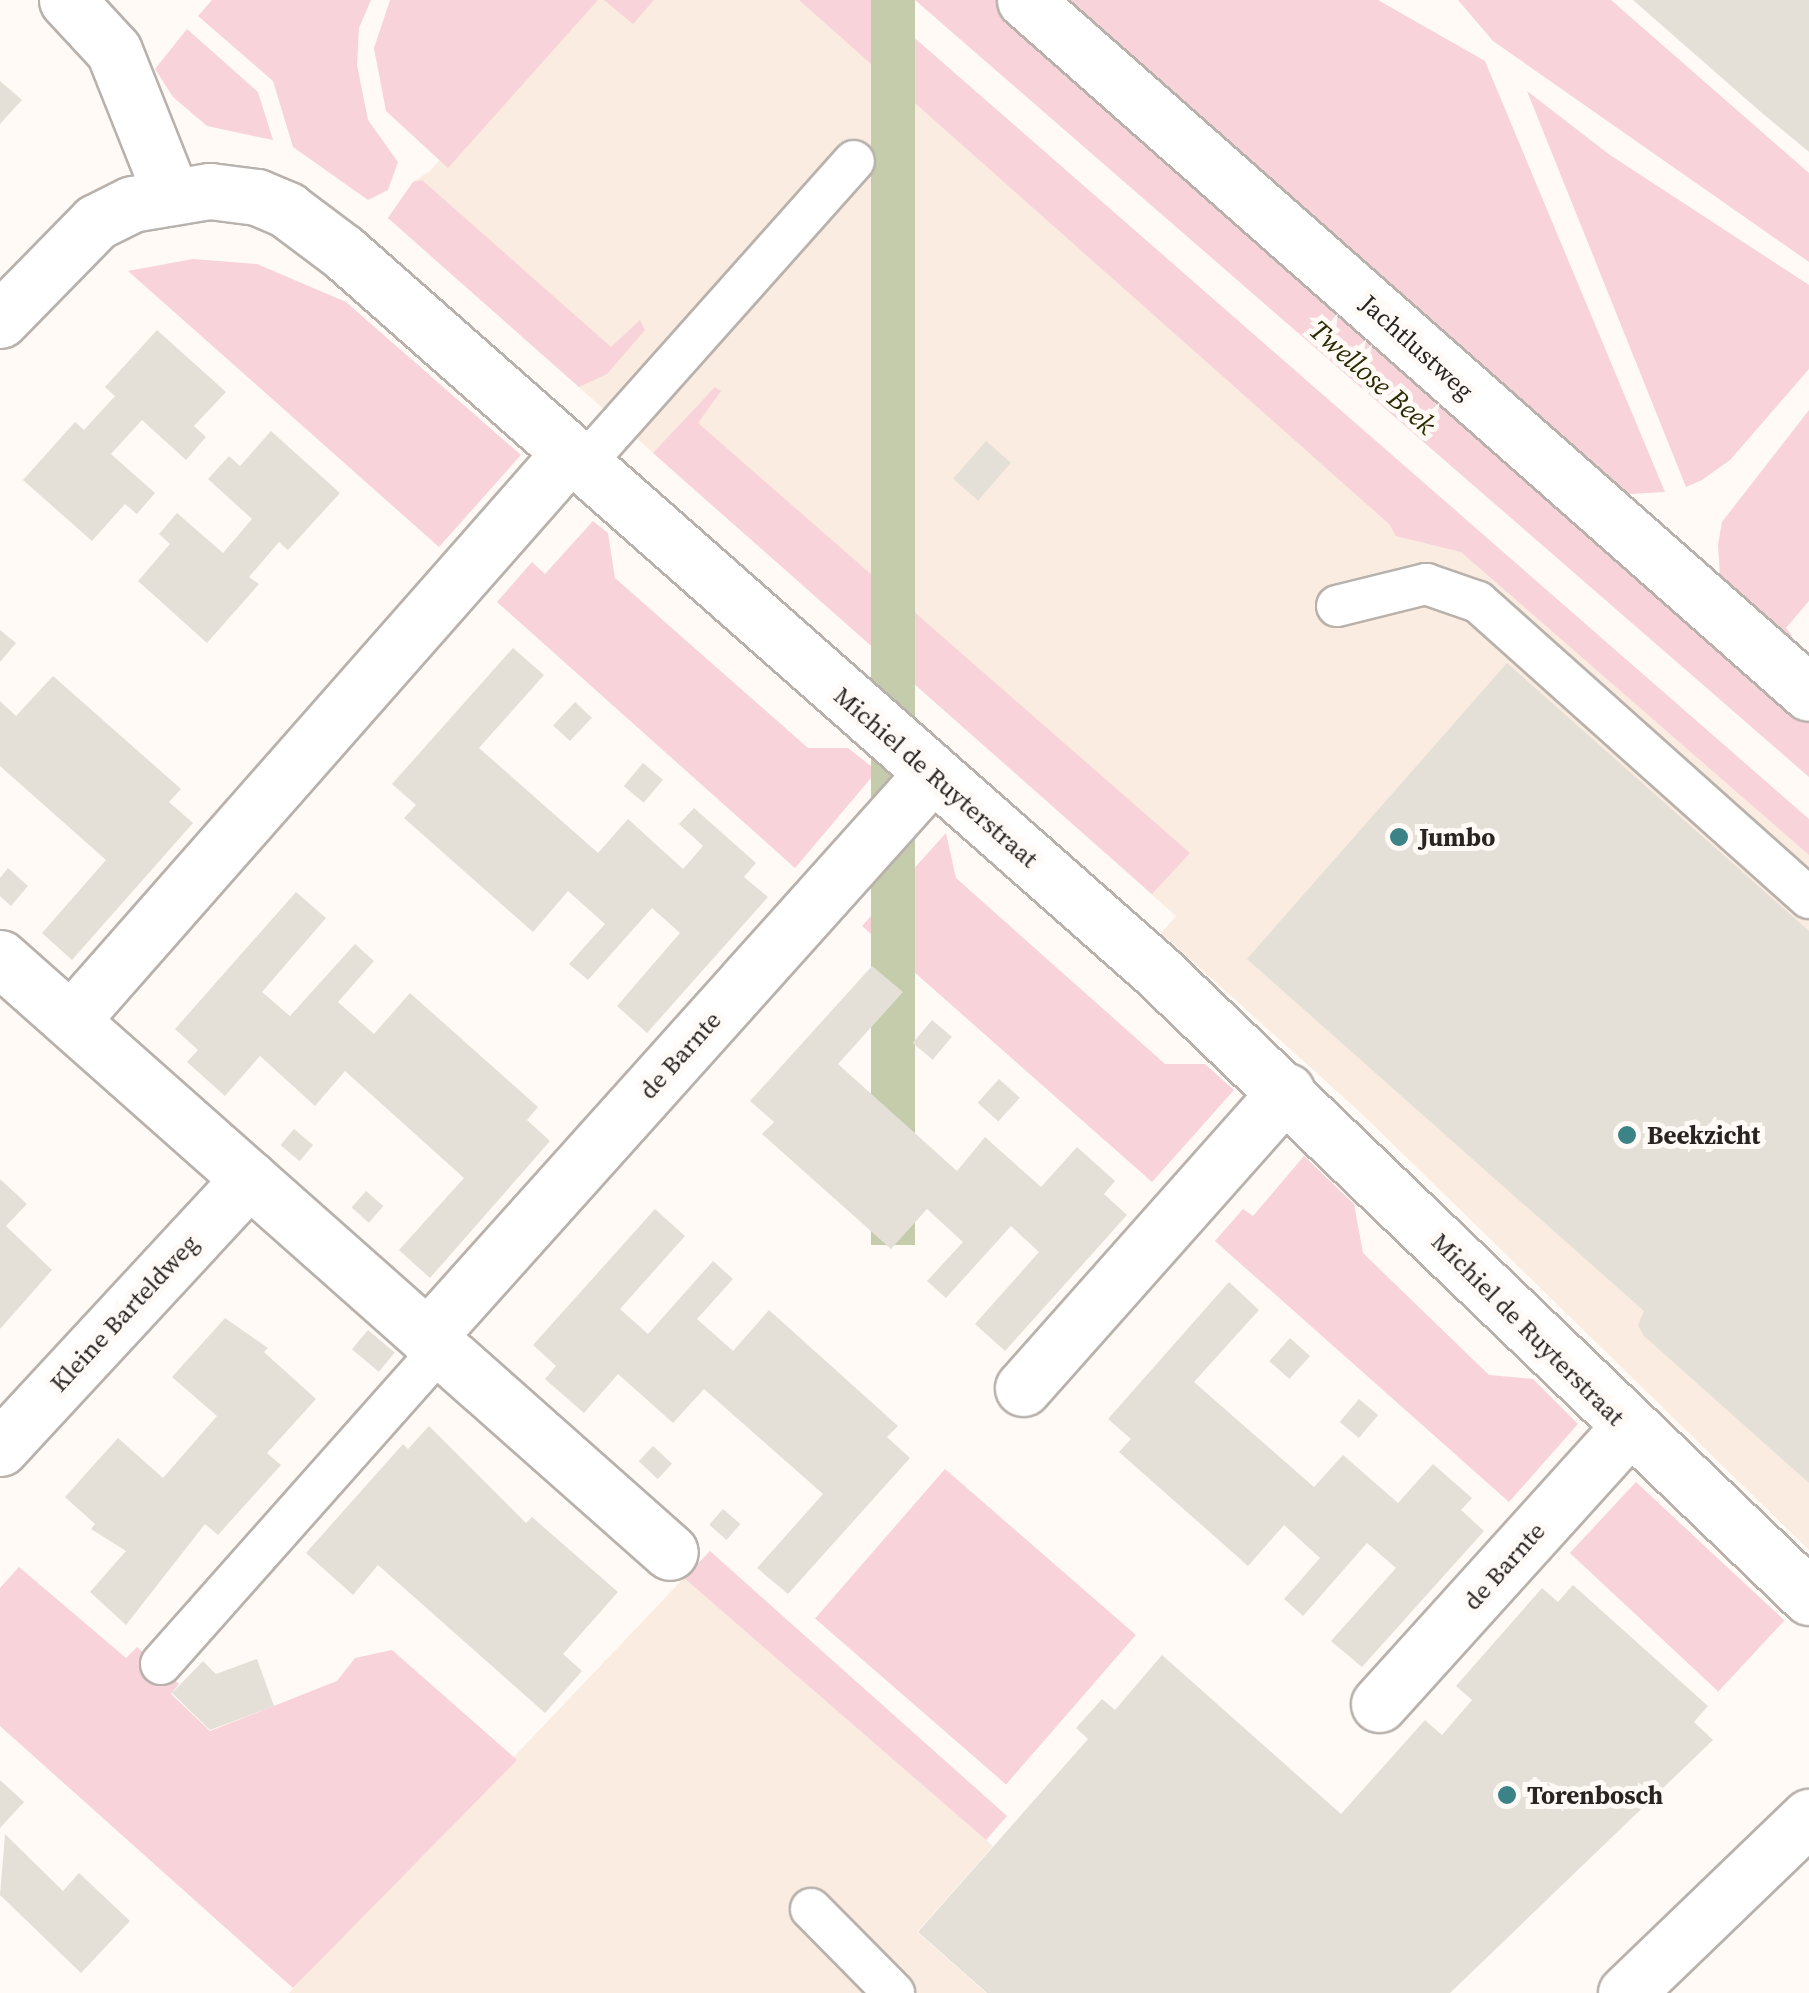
<!DOCTYPE html>
<style>
body{margin:0}
#map{position:relative;width:1809px;height:1993px;overflow:hidden;background:#fffaf6;font-family:"Source Serif 4",serif}
div>[style]{position:absolute}
.built>*{inset:0;background:#faece0}
.green>*{inset:0;background:#f8d3da;transform-origin:0 0}
.water>*{inset:0;background:#c5ccab;transform-origin:0 0}
.building>*{inset:0;background:#e4e0d8;transform-origin:0 0}
.roads{filter:drop-shadow(2px 0 #b9b2ac) drop-shadow(-2px 0 #b9b2ac) drop-shadow(0 2px #b9b2ac) drop-shadow(0 -2px #b9b2ac)}
.lane>*{height:40px;margin:-20px;padding:0 20px;transform-origin:20px;border-radius:20px;background:#fff}
.street>*{height:55px;margin:-27.5px;padding:0 27.5px;transform-origin:27.5px;border-radius:27.5px;background:#fff}
.secondary>*{height:55px;margin:-27.5px;padding:0 27.5px;transform-origin:27.5px;border-radius:27.5px;background:#fff}
.dots>*{width:28px;height:28px;translate:-50% -50%;box-sizing:border-box;border:5px solid #fffaf6;border-radius:50%}
span{translate:-50% -50%;white-space:nowrap;text-align:center;line-height:1.15;-webkit-text-stroke:10px #fffaf6;paint-order:stroke}
.street-label{font-size:25px;color:#272422}
.poi-label{font-size:25px;color:#272422;font-weight:700}
.left{translate:0 -50%;text-align:left}
.water-label{font-size:28px;color:#282c04;font-style:italic}
</style>
<div id="map">
<div class="built">
<div style="clip-path:polygon(582px 0,815px 0,1467px 543px,1809px 847px,1809px 1550px,1361px 1113px,1161px 933px,1176px 916px,388px 218px,413px 182px,430px 171px)"></div>
<div style="clip-path:polygon(684px 1578px,993px 1846px,917px 1932px,986px 1993px,289px 1993px)"></div>
</div>
<div class="green">
<div style="clip-path:polygon(212px 0,371px 0,359px 28px,357px 65px,368px 120px,398px 162px,388px 190px,368px 200px,293px 147px,273px 81px,198px 16px)"></div>
<div style="clip-path:polygon(390px 0,598px 0,448px 168px,386px 111px,374px 48px)"></div>
<div style="clip-path:polygon(604px 0,654px 0,633px 24px)"></div>
<div style="clip-path:polygon(799px 0,871px 0,1809px 819px,1809px 855px,1461px 552px,1396px 536px,1389px 524px)"></div>
<div style="clip-path:polygon(915px 0,999px 0,1809px 721px,1809px 777px)"></div>
<div style="clip-path:polygon(1053px 0,1378px 0,1485px 61px,1665px 492px,1613px 495px)"></div>
<div style="clip-path:polygon(1458px 0,1611px 0,1809px 173px,1809px 262px,1493px 41px)"></div>
<div style="clip-path:polygon(187px 29px,258px 92px,273px 140px,207px 126px,173px 97px,155px 69px)"></div>
<div style="clip-path:polygon(1527px 91px,1610px 155px,1809px 285px,1809px 369px,1730px 460px,1702px 480px,1686px 487px)"></div>
<div style="clip-path:polygon(422px 180px,611px 347px,640px 320px,645px 330px,607px 374px,579px 387px,388px 218px,413px 182px)"></div>
<div style="clip-path:polygon(193px 259px,257px 264px,346px 302px,521px 455px,439px 547px,128px 271px)"></div>
<div style="clip-path:polygon(715px 387px,721px 391px,698px 423px,1190px 853px,1152px 894px,653px 453px)"></div>
<div style="clip-path:polygon(1809px 410px,1809px 601px,1786px 628px,1792px 636px,1783px 646px,1721px 592px,1718px 545px,1722px 522px)"></div>
<div style="clip-path:polygon(593px 521px,608px 533px,615px 578px,808px 748px,848px 748px,877px 771px,795px 868px,497px 602px,532px 562px,545px 574px)"></div>
<div style="clip-path:polygon(946px 833px,956px 878px,1165px 1064px,1205px 1064px,1234px 1090px,1152px 1182px,862px 926px)"></div>
<div style="clip-path:polygon(1304px 1156px,1354px 1204px,1363px 1253px,1489px 1375px,1533px 1379px,1578px 1424px,1509px 1502px,1215px 1241px,1243px 1209px,1253px 1216px)"></div>
<div style="left:945px;top:1469px;width:253px;height:198px;rotate:41deg"></div>
<div style="left:1636px;top:1482px;width:203px;height:97px;rotate:43deg"></div>
<div style="clip-path:polygon(710px 1551px,1007px 1816px,986px 1840px,684px 1578px)"></div>
<div style="clip-path:polygon(19px 1567px,126px 1658px,137px 1647px,179px 1684px,171px 1694px,210px 1731px,337px 1681px,355px 1658px,392px 1650px,517px 1760px,293px 1988px,0 1726px,0 1588px)"></div>
</div>
<div class="water">
<div style="left:871px;top:0;width:44px;height:1245px"></div>
</div>
<div class="building">
<div style="clip-path:polygon(1633px 0,1809px 0,1809px 152px,1762px 113px)"></div>
<div style="clip-path:polygon(0 81px,22px 100px,0 124px)"></div>
<div style="clip-path:polygon(157px 330px,226px 392px,194px 426px,206px 437px,186px 460px,142px 420px,111px 454px,155px 493px,137px 514px,125px 504px,92px 541px,23px 480px,75px 422px,84px 430px,115px 396px,105px 387px)"></div>
<div style="clip-path:polygon(271px 431px,340px 493px,288px 550px,279px 542px,249px 577px,259px 584px,207px 643px,138px 581px,170px 544px,159px 534px,177px 513px,223px 553px,252px 519px,208px 479px,229px 456px,240px 466px)"></div>
<div style="left:986px;top:441px;width:33px;height:50px;rotate:41deg"></div>
<div style="clip-path:polygon(0 630px,16px 643px,0 662px)"></div>
<div style="clip-path:polygon(513px 648px,544px 675px,479px 748px,598px 853px,628px 819px,683px 869px,703px 846px,679px 824px,694px 808px,756px 863px,744px 877px,768px 897px,647px 1033px,617px 1006px,680px 933px,652px 908px,588px 980px,569px 964px,605px 924px,568px 891px,533px 932px,404px 818px,416px 805px,392px 784px)"></div>
<div style="clip-path:polygon(1507px 663px,1809px 931px,1809px 1483px,1644px 1336px,1638px 1325px,1644px 1311px,1247px 959px)"></div>
<div style="clip-path:polygon(53px 676px,181px 789px,169px 802px,193px 823px,72px 960px,42px 933px,106px 860px,0 766px,0 701px,16px 716px)"></div>
<div style="left:575px;top:702px;width:23px;height:32px;rotate:43deg"></div>
<div style="left:643px;top:763px;width:26px;height:30px;rotate:40deg"></div>
<div style="clip-path:polygon(8px 868px,28px 886px,11px 906px,0 896px,0 878px)"></div>
<div style="clip-path:polygon(296px 892px,326px 918px,262px 992px,290px 1016px,355px 944px,374px 961px,338px 1002px,374px 1034px,410px 993px,538px 1107px,527px 1120px,550px 1141px,430px 1278px,399px 1250px,464px 1178px,345px 1071px,315px 1106px,260px 1056px,225px 1096px,187px 1062px,198px 1050px,175px 1029px)"></div>
<div style="clip-path:polygon(872px 966px,903px 992px,838px 1064px,957px 1171px,985px 1137px,1041px 1187px,1077px 1147px,1115px 1181px,1104px 1194px,1127px 1215px,1005px 1351px,975px 1324px,1039px 1252px,1011px 1226px,946px 1298px,927px 1281px,963px 1242px,927px 1209px,891px 1249px,762px 1134px,774px 1122px,750px 1101px)"></div>
<div style="left:932px;top:1020px;width:26px;height:30px;rotate:40deg"></div>
<div style="left:999px;top:1079px;width:28px;height:32px;rotate:42deg"></div>
<div style="left:294px;top:1129px;width:25px;height:21px;rotate:40deg"></div>
<div style="clip-path:polygon(0 1179px,27px 1204px,6px 1226px,52px 1270px,0 1329px)"></div>
<div style="left:366px;top:1191px;width:23px;height:22px;rotate:41deg"></div>
<div style="clip-path:polygon(655px 1209px,685px 1236px,620px 1309px,648px 1334px,713px 1261px,733px 1279px,697px 1319px,733px 1351px,769px 1310px,898px 1426px,887px 1437px,910px 1458px,788px 1594px,757px 1568px,823px 1494px,704px 1389px,673px 1423px,618px 1374px,584px 1413px,545px 1379px,556px 1366px,533px 1345px)"></div>
<div style="clip-path:polygon(1229px 1282px,1259px 1310px,1194px 1382px,1314px 1487px,1343px 1455px,1398px 1503px,1433px 1464px,1472px 1498px,1461px 1510px,1484px 1531px,1362px 1667px,1331px 1641px,1396px 1568px,1367px 1543px,1303px 1616px,1284px 1599px,1320px 1558px,1284px 1525px,1248px 1566px,1119px 1452px,1131px 1439px,1108px 1419px)"></div>
<div style="clip-path:polygon(225px 1318px,268px 1348px,264px 1352px,316px 1399px,267px 1453px,281px 1465px,218px 1535px,205px 1524px,126px 1625px,90px 1592px,126px 1551px,91px 1529px,95px 1524px,65px 1497px,118px 1438px,163px 1478px,217px 1416px,172px 1377px)"></div>
<div style="left:368px;top:1330px;width:35px;height:25px;rotate:40deg"></div>
<div style="left:1290px;top:1338px;width:27px;height:31px;rotate:42deg"></div>
<div style="left:1359px;top:1399px;width:25px;height:30px;rotate:40deg"></div>
<div style="clip-path:polygon(429px 1426px,526px 1523px,532px 1517px,618px 1592px,563px 1654px,582px 1671px,545px 1713px,378px 1565px,353px 1595px,306px 1553px,403px 1444px,408px 1449px)"></div>
<div style="left:653px;top:1446px;width:26px;height:21px;rotate:43deg"></div>
<div style="left:723px;top:1509px;width:23px;height:21px;rotate:41deg"></div>
<div style="clip-path:polygon(1573px 1585px,1708px 1706px,1694px 1722px,1713px 1740px,1450px 1993px,987px 1993px,918px 1932px,1088px 1739px,1076px 1728px,1102px 1699px,1115px 1710px,1162px 1655px,1341px 1814px,1425px 1720px,1442px 1735px,1472px 1700px,1456px 1686px,1542px 1588px,1558px 1602px)"></div>
<div style="clip-path:polygon(257px 1659px,274px 1706px,210px 1730px,172px 1693px,203px 1661px,216px 1674px)"></div>
<div style="clip-path:polygon(0 1780px,24px 1802px,0 1828px)"></div>
<div style="clip-path:polygon(5px 1834px,63px 1891px,79px 1873px,130px 1921px,81px 1973px,0 1895px)"></div>
</div>
<div class="roads">
<div class="lane">
<div style="left:583px;top:465px;width:407px;rotate:-48.3deg"></div>
<div style="left:1337px;top:606px;width:92px;rotate:-13.9deg"></div>
<div style="left:1426px;top:584px;width:55px;rotate:19.1deg"></div>
<div style="left:1478px;top:602px;width:444px;rotate:41.8deg"></div>
<div style="left:161px;top:1664px;width:421px;rotate:-48.4deg"></div>
<div style="left:811px;top:1909px;width:118px;rotate:45.3deg"></div>
</div>
<div class="street">
<div style="left:67px;top:0;width:69px;rotate:47.3deg"></div>
<div style="left:114px;top:51px;width:154px;rotate:68.3deg"></div>
<div style="left:1025px;top:0;width:1046px;rotate:41.47deg"></div>
<div style="left:0;top:958px;width:895px;rotate:41.56deg"></div>
<div style="left:71px;top:1020px;width:755px;rotate:-48.65deg"></div>
<div style="left:427px;top:1337px;width:756px;rotate:-48.11deg"></div>
<div style="left:1023px;top:1388px;width:397px;rotate:-48.4deg"></div>
<div style="left:0;top:1448px;width:367px;rotate:-47.2deg"></div>
<div style="left:1379px;top:1704px;width:372px;rotate:-47.9deg"></div>
<div style="left:1626px;top:1993px;width:254px;rotate:-43.9deg"></div>
</div>
<div class="secondary">
<div style="left:0;top:320px;width:137px;rotate:-45.6deg"></div>
<div style="left:96px;top:222px;width:40px;rotate:-26.6deg"></div>
<div style="left:132px;top:204px;width:79px;rotate:-9.5deg"></div>
<div style="left:210px;top:191px;width:47px;rotate:7.3deg"></div>
<div style="left:257px;top:197px;width:33px;rotate:23deg"></div>
<div style="left:287px;top:210px;width:70px;rotate:36.9deg"></div>
<div style="left:343px;top:252px;width:1086px;rotate:41.45deg"></div>
<div style="left:1157px;top:971px;width:904px;rotate:43.83deg"></div>
</div>
</div>
<div class="dots">
<div style="left:1399px;top:837px;background:#3b8386"></div>
<div style="left:1627px;top:1135px;background:#3b8386"></div>
<div style="left:1507px;top:1795px;background:#3b8386"></div>
</div>
<div class="street-label">
<span style="left:1417px;top:347px;rotate:42deg">Jachtlustweg</span>
<span style="left:936px;top:777px;rotate:41deg">Michiel de Ruyterstraat</span>
<span style="left:680px;top:1055px;rotate:-48deg">de Barnte</span>
<span style="left:124px;top:1313px;rotate:-47deg">Kleine Barteldweg</span>
<span style="left:1528px;top:1329px;rotate:45deg">Michiel de Ruyterstraat</span>
<span style="left:1504px;top:1566px;rotate:-48deg">de Barnte</span>
</div>
<div class="poi-label">
<span class="left" style="left:1419px;top:837px">Jumbo</span>
<span class="left" style="left:1647px;top:1135px">Beekzicht</span>
<span class="left" style="left:1527px;top:1795px">Torenbosch</span>
</div>
<div class="water-label">
<span style="left:1373px;top:377px;rotate:41deg">Twellose Beek</span>
</div>
</div>
